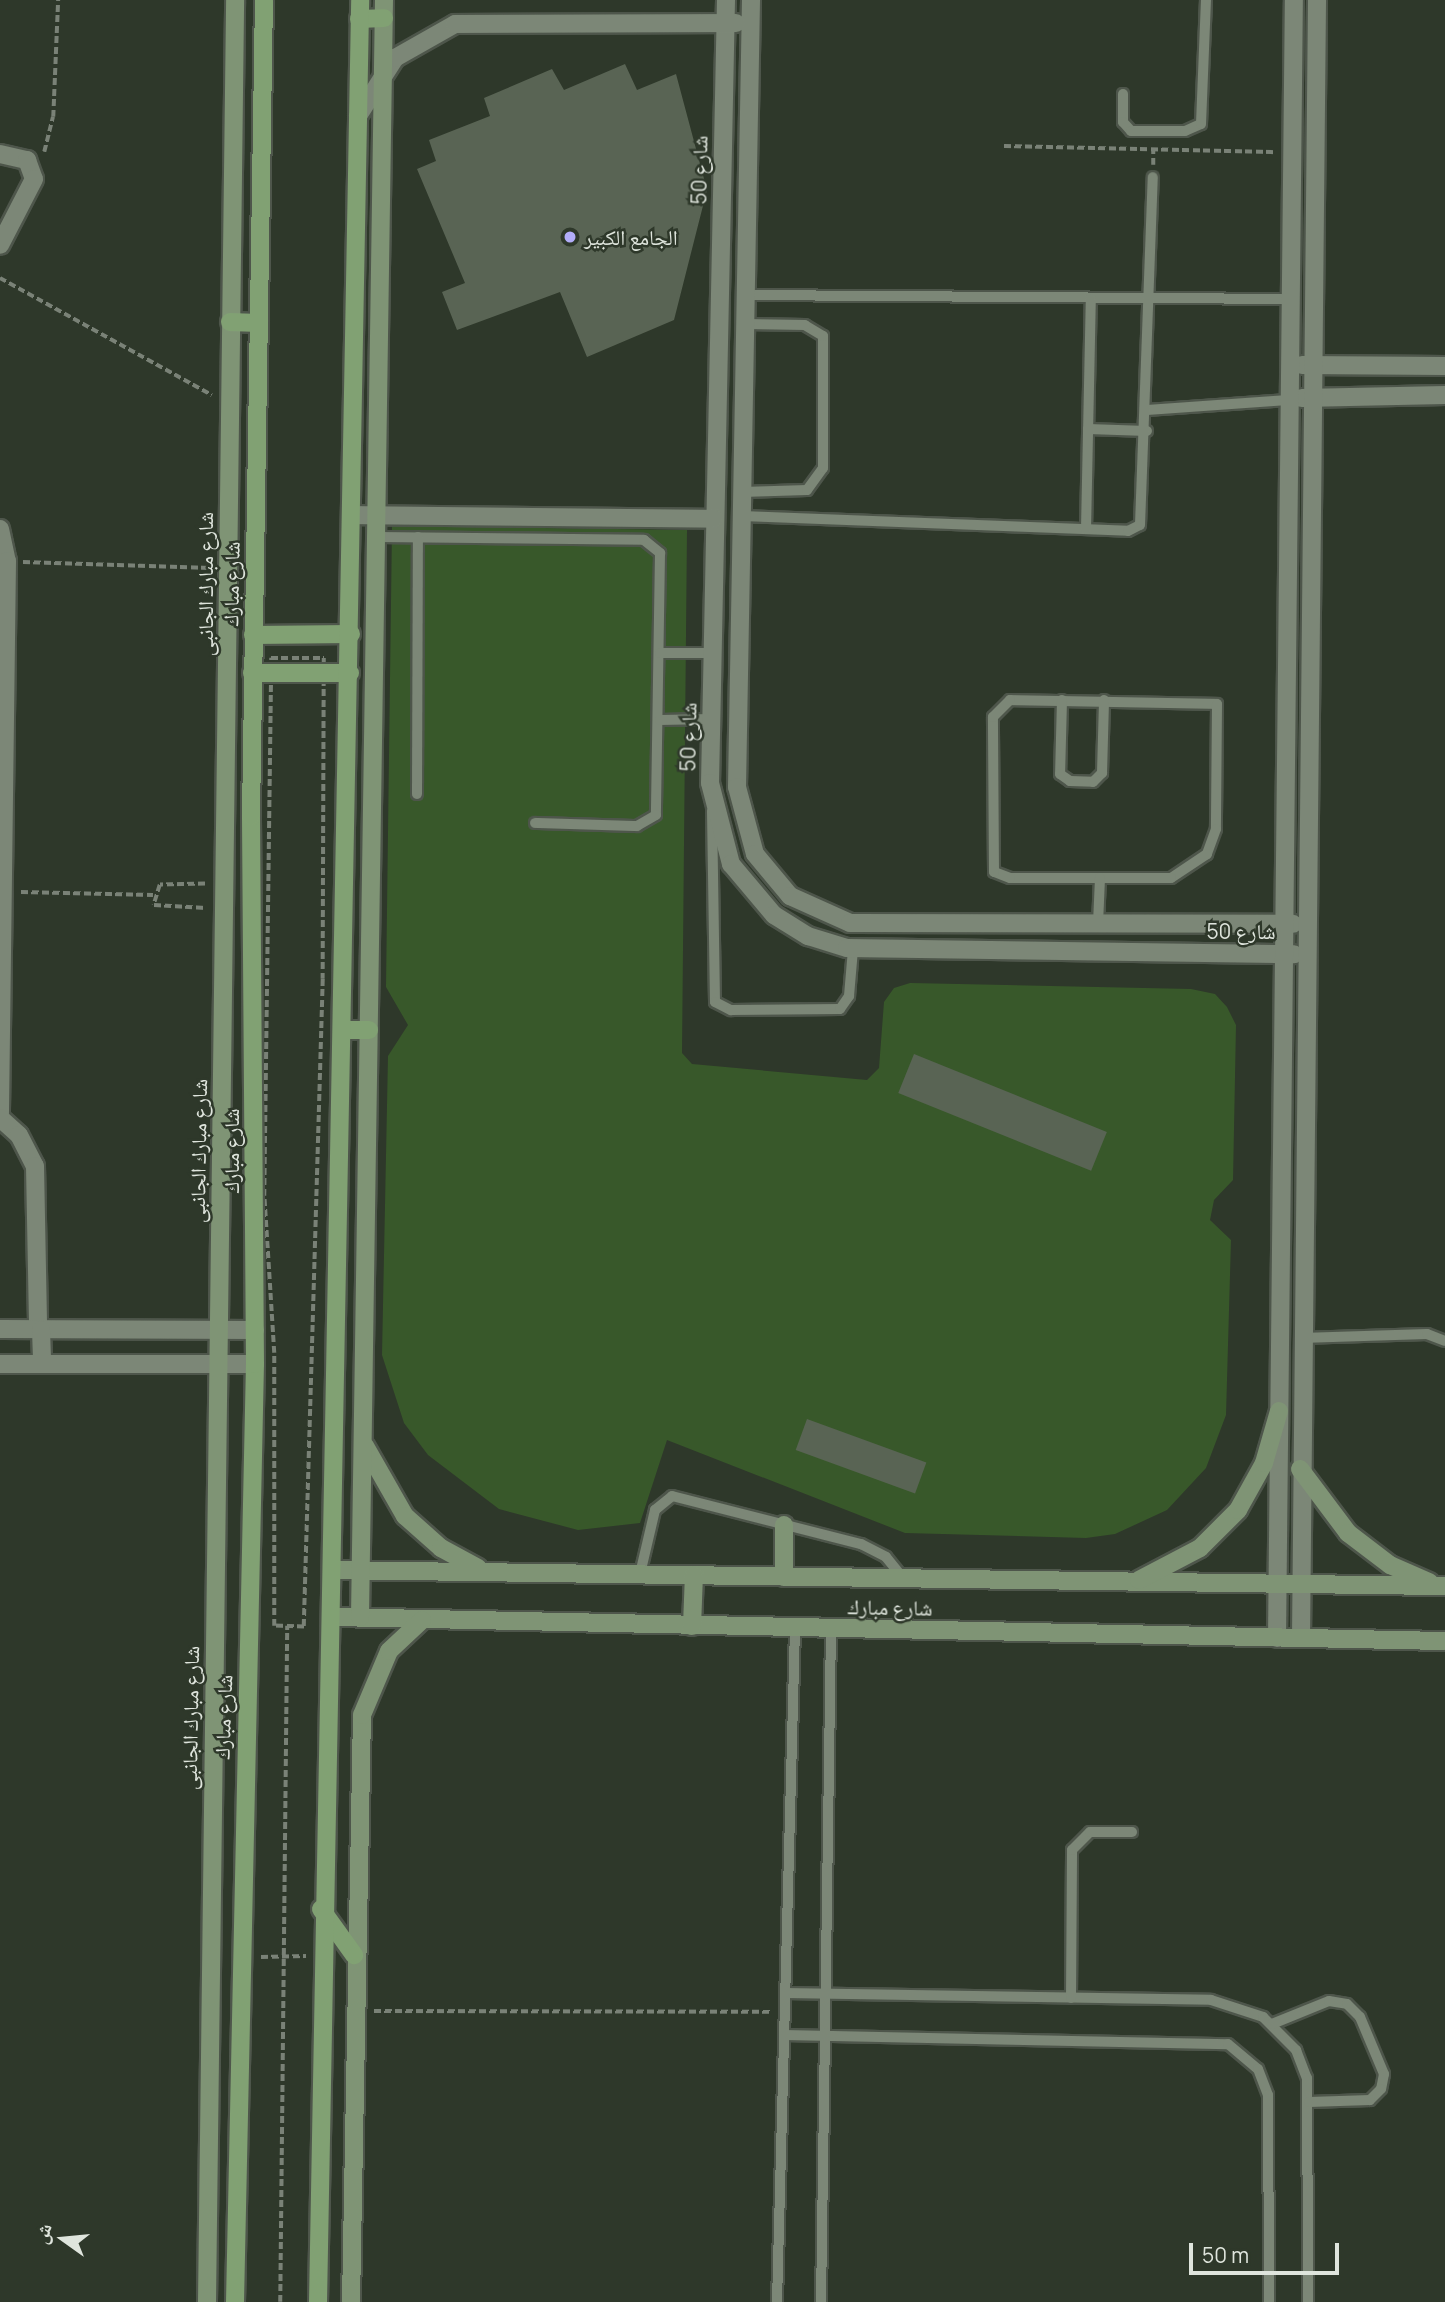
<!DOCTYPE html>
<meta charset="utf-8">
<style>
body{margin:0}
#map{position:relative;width:1445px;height:2302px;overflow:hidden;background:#2e382a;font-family:Manrope,"Noto Naskh Arabic",sans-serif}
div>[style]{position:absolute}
.green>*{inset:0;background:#38582a}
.building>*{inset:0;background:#596454;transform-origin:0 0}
.path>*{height:3.5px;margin-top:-1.75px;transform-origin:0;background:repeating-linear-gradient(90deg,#7a8277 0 7px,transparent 0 10.5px)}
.roads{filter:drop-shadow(2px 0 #4e564b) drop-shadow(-2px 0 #4e564b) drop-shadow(0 2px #4e564b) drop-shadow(0 -2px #4e564b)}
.service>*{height:10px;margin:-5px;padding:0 5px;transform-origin:5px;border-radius:5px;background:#7c8777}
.minor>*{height:18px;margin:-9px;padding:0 9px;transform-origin:9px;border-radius:9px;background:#7c8777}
.tertiary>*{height:18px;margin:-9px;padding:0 9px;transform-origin:9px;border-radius:9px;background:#7c8777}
.secondary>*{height:18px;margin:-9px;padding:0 9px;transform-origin:9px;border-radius:9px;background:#7f9475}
.primary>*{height:18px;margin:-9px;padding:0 9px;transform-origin:9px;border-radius:9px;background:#81a173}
.dots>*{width:19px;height:19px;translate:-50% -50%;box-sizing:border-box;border:4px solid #2e382a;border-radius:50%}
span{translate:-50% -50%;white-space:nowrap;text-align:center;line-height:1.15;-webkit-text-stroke:5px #2e382a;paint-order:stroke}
.street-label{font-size:21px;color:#dfe5dd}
.poi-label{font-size:21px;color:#dfe5dd}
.left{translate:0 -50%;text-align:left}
.north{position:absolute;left:28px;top:2204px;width:70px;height:70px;-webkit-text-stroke:5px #2e382a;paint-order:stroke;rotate:285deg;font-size:19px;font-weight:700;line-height:28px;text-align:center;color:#dfe5dd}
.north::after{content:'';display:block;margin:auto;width:24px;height:32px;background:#dfe5dd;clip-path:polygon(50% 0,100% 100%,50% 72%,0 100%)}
.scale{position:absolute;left:1189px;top:2243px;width:150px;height:32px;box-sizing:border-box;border:4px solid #dfe5dd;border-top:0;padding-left:9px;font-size:21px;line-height:24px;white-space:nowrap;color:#dfe5dd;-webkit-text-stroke:5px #2e382a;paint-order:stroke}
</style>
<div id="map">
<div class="green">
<div style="clip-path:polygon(392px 526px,687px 530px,682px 1053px,692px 1064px,867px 1080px,879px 1068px,884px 1002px,894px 988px,910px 983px,1191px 989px,1215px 994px,1227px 1007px,1236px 1025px,1233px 1180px,1214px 1200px,1210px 1220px,1231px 1240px,1226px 1415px,1206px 1468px,1167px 1510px,1115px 1534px,1086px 1538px,905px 1533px,667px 1440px,640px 1523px,578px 1530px,499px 1509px,428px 1455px,404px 1423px,382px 1355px,388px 1056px,408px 1025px,386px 987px)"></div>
</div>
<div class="building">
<div style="clip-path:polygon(625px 64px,637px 90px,676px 74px,707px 190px,674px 320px,587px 357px,560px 292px,457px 330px,442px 292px,465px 283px,417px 169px,436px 161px,429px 140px,490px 116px,484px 98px,552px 69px,564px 90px)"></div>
<div style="left:914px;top:1054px;width:208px;height:42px;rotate:22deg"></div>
<div style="left:807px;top:1419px;width:127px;height:33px;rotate:20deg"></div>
</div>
<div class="path">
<div style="left:1004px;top:146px;width:271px;rotate:1.3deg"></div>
<div style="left:44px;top:152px;width:36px;rotate:-76deg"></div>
<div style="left:53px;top:117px;width:117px;rotate:-87.6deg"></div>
<div style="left:1153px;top:165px;width:16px;rotate:-90deg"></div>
<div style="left:0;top:278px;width:242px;rotate:28.9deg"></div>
<div style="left:23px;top:562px;width:188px;rotate:1.8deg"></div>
<div style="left:271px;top:658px;width:53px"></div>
<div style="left:324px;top:658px;width:321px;rotate:90.2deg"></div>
<div style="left:323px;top:979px;width:648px;rotate:91.68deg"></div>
<div style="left:304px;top:1627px;width:30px;rotate:-178deg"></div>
<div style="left:274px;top:1626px;width:273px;rotate:-90deg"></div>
<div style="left:274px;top:1353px;width:157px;rotate:-93.6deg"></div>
<div style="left:264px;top:1196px;width:538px;rotate:-89.25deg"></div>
<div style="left:205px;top:884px;width:45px;rotate:178.7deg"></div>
<div style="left:160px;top:885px;width:21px;rotate:107deg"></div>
<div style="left:154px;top:905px;width:52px;rotate:3.3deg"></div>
<div style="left:21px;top:892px;width:132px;rotate:1.3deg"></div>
<div style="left:261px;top:1957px;width:45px;rotate:-1.3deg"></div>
<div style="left:374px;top:2011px;width:398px;rotate:0.1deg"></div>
<div style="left:280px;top:2302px;width:676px;rotate:-89.41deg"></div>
</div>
<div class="roads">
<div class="service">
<div style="left:1123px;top:94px;width:28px;rotate:90deg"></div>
<div style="left:1123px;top:122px;width:12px;rotate:48deg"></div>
<div style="left:1131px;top:131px;width:54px"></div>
<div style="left:1185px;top:131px;width:17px;rotate:-24deg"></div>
<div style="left:1201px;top:124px;width:124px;rotate:-87.7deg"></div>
<div style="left:746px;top:295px;width:544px;rotate:0.42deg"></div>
<div style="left:1147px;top:410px;width:141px;rotate:-4.1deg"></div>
<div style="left:1088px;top:429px;width:59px;rotate:1.9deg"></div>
<div style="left:742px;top:492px;width:65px;rotate:-1.8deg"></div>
<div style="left:807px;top:490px;width:27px;rotate:-54deg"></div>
<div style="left:823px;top:468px;width:132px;rotate:-90deg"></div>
<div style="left:823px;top:336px;width:21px;rotate:-149deg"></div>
<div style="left:805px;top:325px;width:60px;rotate:-179deg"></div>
<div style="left:742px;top:516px;width:386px;rotate:2.2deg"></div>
<div style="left:1128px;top:531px;width:13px;rotate:-27deg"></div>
<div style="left:1140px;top:525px;width:348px;rotate:-87.9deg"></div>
<div style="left:1086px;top:529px;width:230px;rotate:-88.8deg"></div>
<div style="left:378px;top:537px;width:266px;rotate:0.6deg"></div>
<div style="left:644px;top:540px;width:21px;rotate:39deg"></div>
<div style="left:660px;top:553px;width:262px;rotate:90.9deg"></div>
<div style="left:656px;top:815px;width:22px;rotate:150deg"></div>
<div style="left:637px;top:826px;width:102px;rotate:-178.3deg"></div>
<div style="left:660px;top:653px;width:52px"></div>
<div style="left:1010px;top:700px;width:207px;rotate:1.1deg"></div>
<div style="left:1217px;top:704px;width:125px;rotate:90.5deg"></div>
<div style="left:1216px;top:829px;width:27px;rotate:110deg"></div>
<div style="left:1207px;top:854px;width:43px;rotate:146.3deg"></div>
<div style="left:1171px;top:878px;width:161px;rotate:180deg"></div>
<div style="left:1010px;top:878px;width:17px;rotate:-159deg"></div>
<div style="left:994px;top:872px;width:155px;rotate:-90.4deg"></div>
<div style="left:993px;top:717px;width:24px;rotate:-45deg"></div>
<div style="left:1062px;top:700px;width:74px;rotate:91.5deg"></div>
<div style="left:1060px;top:774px;width:12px;rotate:35deg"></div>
<div style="left:1070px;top:781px;width:23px;rotate:2deg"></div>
<div style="left:1093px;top:782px;width:13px;rotate:-45deg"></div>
<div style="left:1102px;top:773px;width:73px;rotate:-88.4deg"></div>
<div style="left:660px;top:720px;width:51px;rotate:-1.1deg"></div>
<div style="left:417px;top:794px;width:257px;rotate:-89.8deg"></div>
<div style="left:712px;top:811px;width:191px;rotate:89.1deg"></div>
<div style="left:715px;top:1002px;width:18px;rotate:27deg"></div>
<div style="left:731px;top:1010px;width:109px;rotate:-0.5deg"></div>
<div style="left:840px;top:1009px;width:16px;rotate:-55deg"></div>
<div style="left:849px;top:996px;width:47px;rotate:-85.1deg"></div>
<div style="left:1098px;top:924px;width:46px;rotate:-87.5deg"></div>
<div style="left:1301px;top:1338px;width:126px;rotate:-1.8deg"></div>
<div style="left:1427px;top:1334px;width:19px;rotate:21deg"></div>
<div style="left:640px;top:1574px;width:66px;rotate:-76.8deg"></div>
<div style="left:655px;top:1510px;width:22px;rotate:-39deg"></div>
<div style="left:672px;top:1496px;width:195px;rotate:14.3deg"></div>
<div style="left:861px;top:1544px;width:28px;rotate:27deg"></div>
<div style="left:886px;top:1557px;width:27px;rotate:51deg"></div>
<div style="left:785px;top:1993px;width:426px;rotate:0.9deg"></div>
<div style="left:1211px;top:2000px;width:55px;rotate:18.1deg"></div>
<div style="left:1263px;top:2017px;width:47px;rotate:45deg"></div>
<div style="left:1296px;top:2050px;width:30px;rotate:69deg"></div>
<div style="left:1307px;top:2078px;width:224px;rotate:89.7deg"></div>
<div style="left:1071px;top:1998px;width:148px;rotate:-89.6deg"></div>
<div style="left:1072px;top:1850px;width:25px;rotate:-45deg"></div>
<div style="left:1090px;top:1832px;width:42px"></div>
<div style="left:1272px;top:2024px;width:61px;rotate:-22deg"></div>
<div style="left:1329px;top:2001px;width:18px;rotate:9deg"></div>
<div style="left:1347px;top:2004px;width:18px;rotate:45deg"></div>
<div style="left:1360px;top:2017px;width:62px;rotate:67.2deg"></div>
<div style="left:1384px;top:2074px;width:15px;rotate:101deg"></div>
<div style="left:1381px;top:2089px;width:16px;rotate:135deg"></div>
<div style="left:1370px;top:2100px;width:61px;rotate:178.1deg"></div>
<div style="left:784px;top:2035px;width:444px;rotate:1.2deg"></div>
<div style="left:1228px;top:2044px;width:39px;rotate:40deg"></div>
<div style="left:1258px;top:2069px;width:28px;rotate:69deg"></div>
<div style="left:1268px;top:2095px;width:207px;rotate:89.7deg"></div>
<div style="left:777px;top:2302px;width:674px;rotate:-88.47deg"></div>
<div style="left:821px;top:2302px;width:673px;rotate:-89.15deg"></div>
</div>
<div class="minor">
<div style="left:726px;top:0;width:783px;rotate:91.17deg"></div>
<div style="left:710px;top:783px;width:84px;rotate:75.5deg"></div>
<div style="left:731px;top:864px;width:67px;rotate:49.9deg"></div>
<div style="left:774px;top:915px;width:40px;rotate:32deg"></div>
<div style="left:808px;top:936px;width:41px;rotate:17.1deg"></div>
<div style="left:847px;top:948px;width:447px;rotate:0.8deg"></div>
<div style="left:751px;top:0;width:787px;rotate:91.02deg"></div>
<div style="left:737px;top:787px;width:69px;rotate:75deg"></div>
<div style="left:755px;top:854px;width:55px;rotate:50.2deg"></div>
<div style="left:790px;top:896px;width:66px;rotate:24.2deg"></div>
<div style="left:850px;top:923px;width:443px;rotate:0.1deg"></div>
<div style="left:358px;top:116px;width:69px;rotate:-57.5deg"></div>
<div style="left:395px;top:58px;width:69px;rotate:-29.5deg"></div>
<div style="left:455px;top:24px;width:281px;rotate:-0.2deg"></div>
<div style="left:0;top:154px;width:28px;rotate:13deg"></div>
<div style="left:27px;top:160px;width:20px;rotate:70deg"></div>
<div style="left:34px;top:179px;width:74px;rotate:117.3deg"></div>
<div style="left:1302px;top:365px;width:143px;rotate:0.4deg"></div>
<div style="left:1302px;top:398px;width:143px;rotate:-1.2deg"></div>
<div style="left:353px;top:515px;width:361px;rotate:0.6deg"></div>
<div style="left:0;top:529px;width:33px;rotate:78deg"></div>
<div style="left:7px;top:561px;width:553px;rotate:90.73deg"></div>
<div style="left:0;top:1118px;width:25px;rotate:42deg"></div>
<div style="left:19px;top:1135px;width:35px;rotate:63deg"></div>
<div style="left:35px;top:1166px;width:163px;rotate:88.9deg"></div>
<div style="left:1277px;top:1638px;width:1638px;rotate:-89.41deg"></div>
<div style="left:1301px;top:1638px;width:1638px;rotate:-89.44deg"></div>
</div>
<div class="tertiary">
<div style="left:0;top:1329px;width:255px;rotate:0.2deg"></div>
<div style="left:41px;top:1330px;width:34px;rotate:88deg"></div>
<div style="left:0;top:1364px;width:255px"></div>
</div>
<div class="secondary">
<div style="left:365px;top:1446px;width:81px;rotate:60.3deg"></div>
<div style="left:405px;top:1516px;width:48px;rotate:41.6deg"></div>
<div style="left:441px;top:1548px;width:42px;rotate:28.4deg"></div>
<div style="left:1300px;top:1469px;width:80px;rotate:53.1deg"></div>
<div style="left:1348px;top:1533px;width:53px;rotate:37.3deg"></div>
<div style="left:1390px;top:1565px;width:43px;rotate:23.6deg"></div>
<div style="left:334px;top:1570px;width:1111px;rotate:0.83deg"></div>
<div style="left:784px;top:1577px;width:52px;rotate:-90deg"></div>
<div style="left:1139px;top:1580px;width:69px;rotate:-27.7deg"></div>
<div style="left:1200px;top:1548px;width:54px;rotate:-45deg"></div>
<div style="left:1238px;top:1510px;width:54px;rotate:-61deg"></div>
<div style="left:1264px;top:1463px;width:54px;rotate:-73.9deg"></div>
<div style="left:334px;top:1617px;width:1111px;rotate:1.24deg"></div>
<div style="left:360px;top:1617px;width:1617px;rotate:-89.15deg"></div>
<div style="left:692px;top:1626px;width:51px;rotate:-87.8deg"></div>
<div style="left:207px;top:2302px;width:2302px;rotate:-89.3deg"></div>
<div style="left:351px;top:2302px;width:587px;rotate:-88.93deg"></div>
<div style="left:362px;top:1715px;width:69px;rotate:-67.1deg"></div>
<div style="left:389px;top:1651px;width:45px;rotate:-43.2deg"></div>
</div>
<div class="primary">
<div style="left:359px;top:19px;width:25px;rotate:-2deg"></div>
<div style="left:230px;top:322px;width:29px;rotate:2deg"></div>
<div style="left:253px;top:635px;width:98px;rotate:-0.6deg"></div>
<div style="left:252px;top:673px;width:98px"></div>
<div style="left:344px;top:1030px;width:25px"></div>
<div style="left:321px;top:1909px;width:57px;rotate:54.3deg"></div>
<div style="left:235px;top:2302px;width:938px;rotate:-88.78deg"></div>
<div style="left:255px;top:1364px;width:548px;rotate:-90.42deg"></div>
<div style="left:251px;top:816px;width:816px;rotate:-89.09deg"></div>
<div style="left:318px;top:2302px;width:2302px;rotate:-88.95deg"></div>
</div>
</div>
<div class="dots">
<div style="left:570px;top:237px;background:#b2adf9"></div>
</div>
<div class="street-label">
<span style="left:699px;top:170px;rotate:-89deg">شارع 50</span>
<span style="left:205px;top:584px;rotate:-90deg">شارع مبارك الجانبى</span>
<span style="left:231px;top:584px;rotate:-89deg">شارع مبارك</span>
<span style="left:688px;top:737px;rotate:-89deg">شارع 50</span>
<span style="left:1241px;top:931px">شارع 50</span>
<span style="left:198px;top:1151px;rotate:-89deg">شارع مبارك الجانبى</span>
<span style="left:231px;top:1151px;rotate:-90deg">شارع مبارك</span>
<span style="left:890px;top:1607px;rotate:1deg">شارع مبارك</span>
<span style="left:223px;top:1717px;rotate:-88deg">شارع مبارك</span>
<span style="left:190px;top:1718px;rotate:-89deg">شارع مبارك الجانبى</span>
</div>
<div class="poi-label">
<span class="left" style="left:584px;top:237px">الجامع الكبير</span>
</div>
<div class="north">ش</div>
<div class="scale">50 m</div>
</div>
